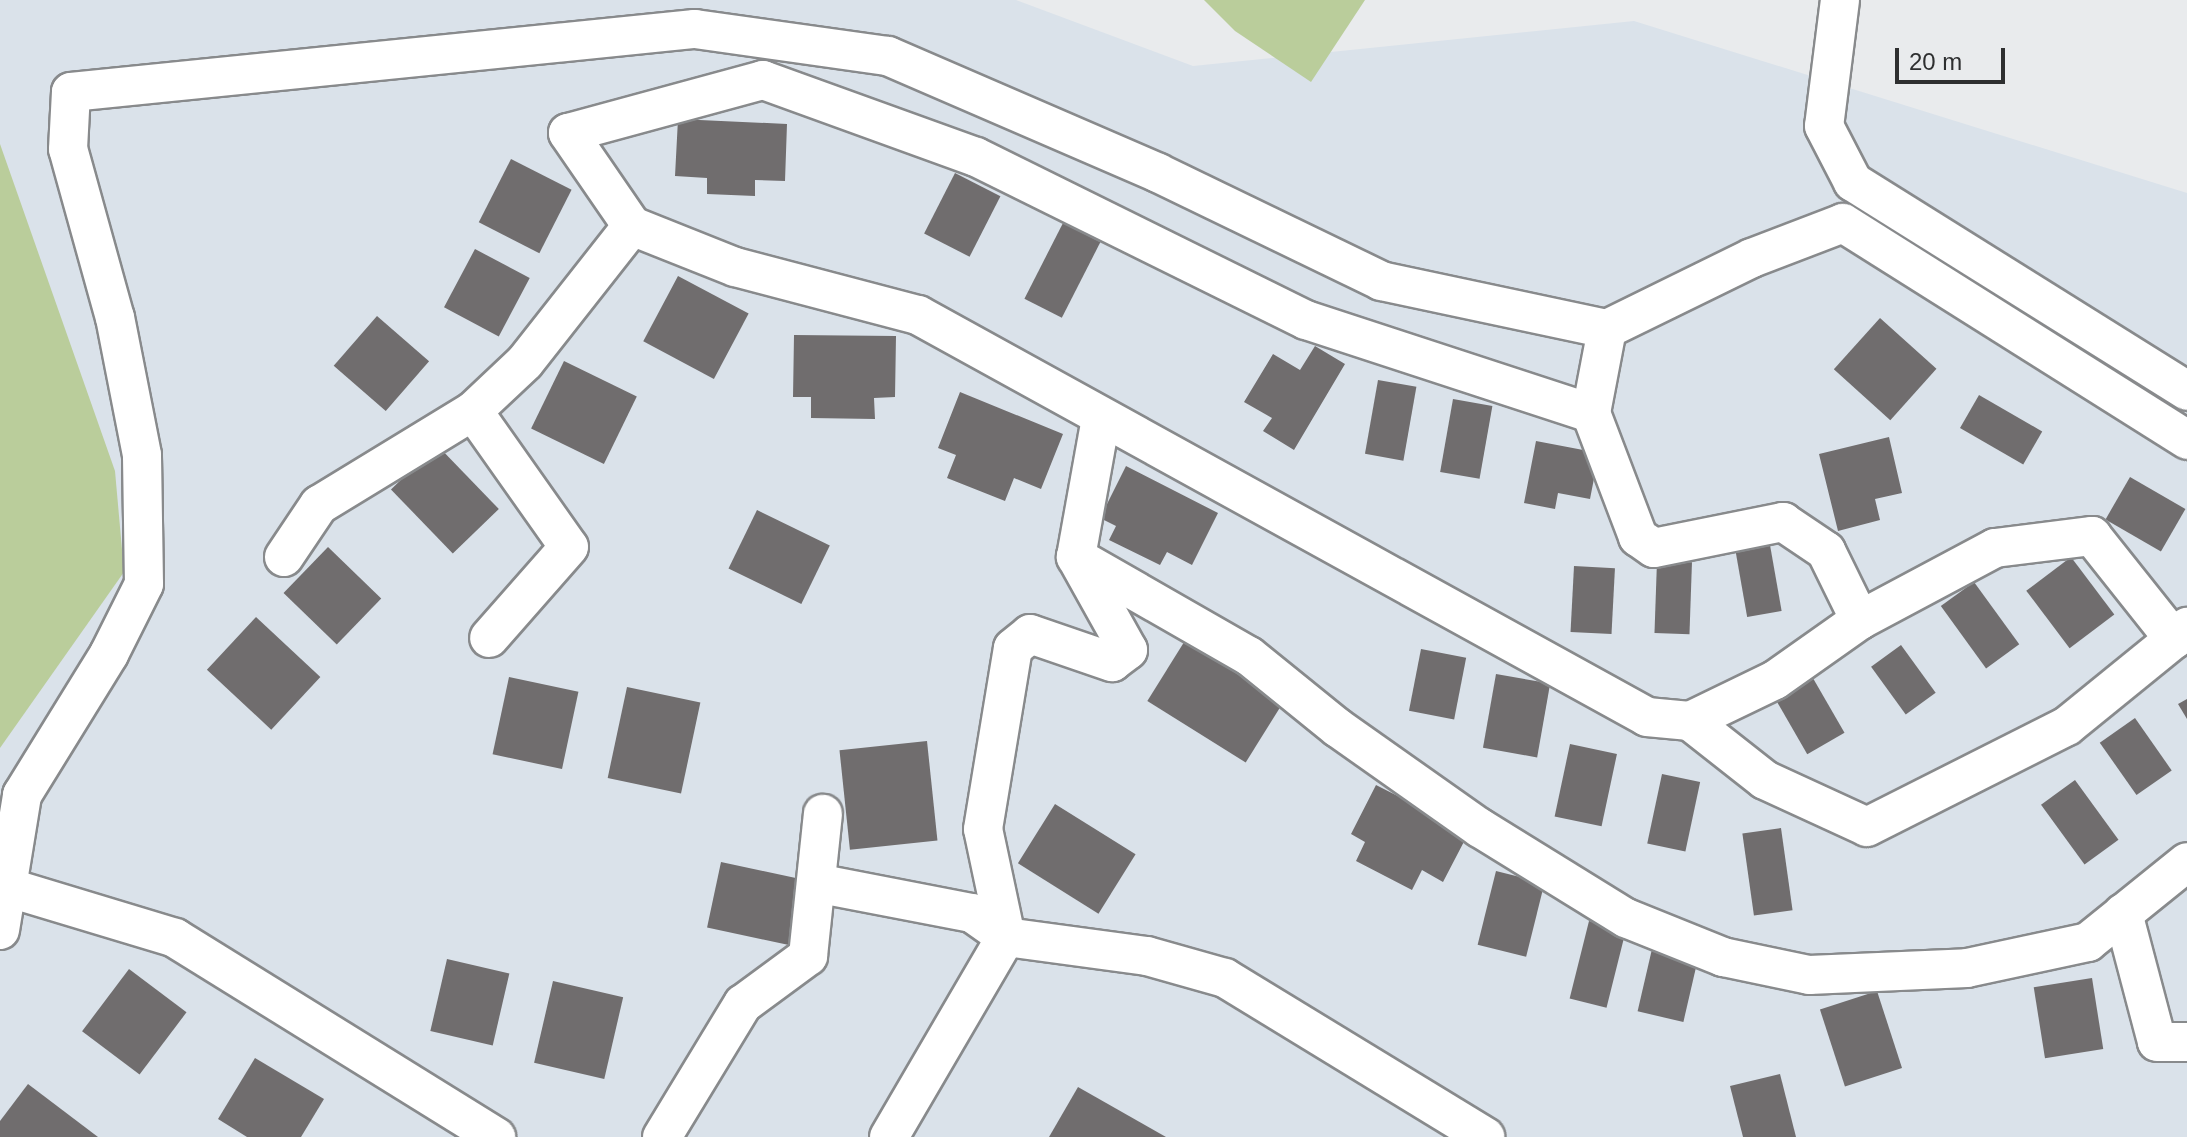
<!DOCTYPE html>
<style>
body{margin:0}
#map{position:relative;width:2187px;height:1137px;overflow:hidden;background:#e9ebed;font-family:Helvetica,sans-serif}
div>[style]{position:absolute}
.built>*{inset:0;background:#dae2ea}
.green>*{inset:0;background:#bacd9b}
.building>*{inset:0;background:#706d6e;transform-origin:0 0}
.roads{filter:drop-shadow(2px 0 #888a8c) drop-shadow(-2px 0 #888a8c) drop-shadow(0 2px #888a8c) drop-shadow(0 -2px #888a8c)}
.minor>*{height:38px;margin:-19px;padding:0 19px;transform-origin:19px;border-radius:19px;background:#fff}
span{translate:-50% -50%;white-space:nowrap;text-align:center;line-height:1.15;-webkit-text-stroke:8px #e9ebed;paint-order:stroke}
.scale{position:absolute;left:1895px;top:48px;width:110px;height:36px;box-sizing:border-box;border:4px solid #2e2f30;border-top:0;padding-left:10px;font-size:24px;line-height:28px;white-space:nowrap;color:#2e2f30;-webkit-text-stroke:6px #e9ebed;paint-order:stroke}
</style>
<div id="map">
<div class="built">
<div style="clip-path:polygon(0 0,1016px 0,1193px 66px,1634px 21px,2187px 193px,2187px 1137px,0 1137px)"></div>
</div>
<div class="green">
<div style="clip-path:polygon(1204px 0,1365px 0,1311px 82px,1235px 31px)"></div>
<div style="clip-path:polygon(0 144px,115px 471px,124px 572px,0 748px)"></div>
</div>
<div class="building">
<div style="clip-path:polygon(678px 119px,787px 124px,785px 181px,755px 180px,755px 196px,707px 194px,707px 178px,675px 176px)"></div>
<div style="left:511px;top:159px;width:68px;height:71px;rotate:27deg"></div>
<div style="left:955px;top:173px;width:51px;height:68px;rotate:27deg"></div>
<div style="left:1063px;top:223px;width:42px;height:85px;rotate:27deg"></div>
<div style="left:475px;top:249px;width:62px;height:66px;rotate:28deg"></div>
<div style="left:678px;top:276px;width:80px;height:74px;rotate:28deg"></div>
<div style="left:377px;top:316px;width:69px;height:66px;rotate:41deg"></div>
<div style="left:1880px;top:318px;width:76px;height:69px;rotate:42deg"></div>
<div style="clip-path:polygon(794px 335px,896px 336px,895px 397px,874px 398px,875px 419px,811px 418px,811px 397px,793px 397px)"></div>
<div style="clip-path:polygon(1315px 346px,1345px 364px,1294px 450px,1263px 431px,1272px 418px,1244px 402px,1273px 354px,1300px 370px)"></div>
<div style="left:564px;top:361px;width:81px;height:75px;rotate:26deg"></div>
<div style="left:1378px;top:380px;width:39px;height:75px;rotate:10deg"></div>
<div style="clip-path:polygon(960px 392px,1063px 434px,1041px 489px,1014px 478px,1005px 501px,947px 478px,956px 455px,938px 448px)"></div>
<div style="left:1979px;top:395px;width:73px;height:38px;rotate:30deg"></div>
<div style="left:1453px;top:399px;width:40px;height:74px;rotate:10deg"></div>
<div style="clip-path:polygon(1889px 437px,1902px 493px,1875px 499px,1880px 520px,1838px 531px,1819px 454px)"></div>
<div style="clip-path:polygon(1536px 441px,1599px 453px,1590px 499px,1558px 493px,1555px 509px,1524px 503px)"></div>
<div style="left:437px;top:445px;width:89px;height:64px;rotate:46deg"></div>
<div style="clip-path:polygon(1126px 466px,1218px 513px,1192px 565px,1167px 552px,1160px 565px,1109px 540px,1116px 526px,1100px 518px)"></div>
<div style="left:2130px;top:477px;width:64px;height:49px;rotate:30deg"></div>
<div style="left:757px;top:510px;width:81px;height:65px;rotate:26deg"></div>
<div style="left:1770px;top:545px;width:67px;height:35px;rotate:80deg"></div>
<div style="left:328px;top:547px;width:74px;height:64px;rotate:44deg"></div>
<div style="left:2071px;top:557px;width:72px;height:56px;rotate:53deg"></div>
<div style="left:1657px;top:561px;width:35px;height:72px;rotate:2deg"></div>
<div style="left:1574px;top:566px;width:41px;height:66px;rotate:3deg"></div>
<div style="left:1974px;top:582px;width:77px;height:41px;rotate:54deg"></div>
<div style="left:256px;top:617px;width:88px;height:72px;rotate:43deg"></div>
<div style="left:1186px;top:639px;width:116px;height:73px;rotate:32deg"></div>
<div style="left:1901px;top:645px;width:59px;height:37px;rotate:54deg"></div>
<div style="left:1421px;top:649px;width:46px;height:63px;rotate:11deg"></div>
<div style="left:1810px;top:673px;width:69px;height:43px;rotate:60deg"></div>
<div style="left:1496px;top:674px;width:55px;height:75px;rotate:10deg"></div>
<div style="left:509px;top:677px;width:71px;height:79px;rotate:12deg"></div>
<div style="left:627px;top:687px;width:75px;height:93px;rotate:12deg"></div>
<div style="clip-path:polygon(2187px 699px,2187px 719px,2178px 704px)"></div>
<div style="left:2135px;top:718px;width:64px;height:43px;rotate:55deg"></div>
<div style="left:927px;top:741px;width:100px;height:88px;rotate:84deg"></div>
<div style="left:1570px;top:744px;width:48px;height:74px;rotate:12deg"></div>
<div style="left:1662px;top:774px;width:39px;height:71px;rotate:12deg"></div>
<div style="left:2075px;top:780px;width:74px;height:42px;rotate:54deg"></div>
<div style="clip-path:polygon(1376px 785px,1469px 832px,1443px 882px,1422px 870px,1412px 890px,1356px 861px,1365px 842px,1351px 834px)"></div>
<div style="left:1055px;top:804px;width:95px;height:70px;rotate:32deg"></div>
<div style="left:1781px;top:828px;width:83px;height:39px;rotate:82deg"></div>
<div style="left:721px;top:862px;width:86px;height:67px;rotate:12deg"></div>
<div style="left:1496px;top:871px;width:50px;height:76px;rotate:14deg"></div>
<div style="left:1589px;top:921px;width:38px;height:80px;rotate:14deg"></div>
<div style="left:1652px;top:949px;width:47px;height:64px;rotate:13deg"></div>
<div style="left:447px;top:959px;width:64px;height:74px;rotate:13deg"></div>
<div style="left:129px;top:969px;width:72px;height:78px;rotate:37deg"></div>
<div style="left:2092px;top:978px;width:72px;height:59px;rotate:81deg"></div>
<div style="left:553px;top:981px;width:72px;height:84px;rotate:13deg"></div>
<div style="left:1877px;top:991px;width:81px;height:60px;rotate:72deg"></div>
<div style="clip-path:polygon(255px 1058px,324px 1099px,301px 1137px,247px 1137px,218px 1119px)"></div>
<div style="clip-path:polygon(1780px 1074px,1796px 1137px,1743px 1137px,1730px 1086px)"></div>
<div style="clip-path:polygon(28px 1084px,98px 1137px,0 1137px,0 1121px)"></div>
<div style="clip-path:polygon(1078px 1087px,1166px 1137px,1049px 1137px)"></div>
</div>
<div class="roads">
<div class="minor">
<div style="left:1840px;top:0;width:127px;rotate:97.2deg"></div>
<div style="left:1824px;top:126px;width:63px;rotate:62.6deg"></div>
<div style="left:1853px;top:182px;width:394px;rotate:32deg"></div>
<div style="left:632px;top:226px;width:111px;rotate:21.7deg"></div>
<div style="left:735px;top:267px;width:189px;rotate:14.7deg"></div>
<div style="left:918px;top:315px;width:832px;rotate:28.87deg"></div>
<div style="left:1647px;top:717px;width:43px;rotate:5.3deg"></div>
<div style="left:1690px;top:721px;width:94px;rotate:-25.8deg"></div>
<div style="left:1775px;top:680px;width:104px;rotate:-35.2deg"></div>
<div style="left:1860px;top:620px;width:153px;rotate:-28.1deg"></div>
<div style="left:1995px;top:548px;width:98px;rotate:-7.1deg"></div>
<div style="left:2092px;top:536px;width:132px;rotate:51.5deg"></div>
<div style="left:2174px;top:639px;width:18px;rotate:-43deg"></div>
<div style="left:473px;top:411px;width:166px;rotate:54.8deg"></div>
<div style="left:569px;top:547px;width:121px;rotate:131.3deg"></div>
<div style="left:1591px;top:413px;width:133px;rotate:69.2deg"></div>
<div style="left:1638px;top:537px;width:19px;rotate:35deg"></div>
<div style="left:1654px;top:548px;width:132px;rotate:-11.4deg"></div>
<div style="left:1783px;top:522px;width:52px;rotate:34deg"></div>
<div style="left:1826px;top:551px;width:77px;rotate:63.8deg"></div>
<div style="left:284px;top:557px;width:63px;rotate:-56.1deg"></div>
<div style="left:319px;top:505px;width:180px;rotate:-31.4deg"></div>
<div style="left:473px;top:411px;width:71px;rotate:-43.3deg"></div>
<div style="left:525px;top:362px;width:173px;rotate:-51.8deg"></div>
<div style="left:632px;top:226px;width:113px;rotate:-124.5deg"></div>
<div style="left:568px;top:133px;width:202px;rotate:-15.2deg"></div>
<div style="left:763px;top:80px;width:226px;rotate:19.9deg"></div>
<div style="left:976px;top:157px;width:368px;rotate:26.3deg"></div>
<div style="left:1306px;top:320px;width:300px;rotate:18.1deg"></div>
<div style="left:1591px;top:413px;width:86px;rotate:-79.2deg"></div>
<div style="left:1076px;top:557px;width:199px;rotate:29.8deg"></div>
<div style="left:1249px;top:656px;width:114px;rotate:39deg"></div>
<div style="left:1338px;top:728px;width:174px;rotate:35.2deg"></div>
<div style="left:1480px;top:828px;width:172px;rotate:31.7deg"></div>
<div style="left:1626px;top:918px;width:105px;rotate:21.9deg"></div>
<div style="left:1723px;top:957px;width:88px;rotate:11.8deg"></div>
<div style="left:1809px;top:975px;width:158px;rotate:-2.5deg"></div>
<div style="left:1967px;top:968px;width:124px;rotate:-12.1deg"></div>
<div style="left:2088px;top:942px;width:127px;rotate:-38.9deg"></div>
<div style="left:1690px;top:721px;width:95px;rotate:38.2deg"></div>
<div style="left:1765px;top:780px;width:112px;rotate:24.7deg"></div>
<div style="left:1867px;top:827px;width:224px;rotate:-26.8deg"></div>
<div style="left:2067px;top:726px;width:138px;rotate:-39.1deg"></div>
<div style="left:816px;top:883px;width:159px;rotate:10.9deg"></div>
<div style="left:972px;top:913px;width:42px;rotate:35.2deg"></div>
<div style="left:1006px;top:937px;width:110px;rotate:-102deg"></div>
<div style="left:983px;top:829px;width:183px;rotate:-80.6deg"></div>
<div style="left:1013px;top:648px;width:22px;rotate:-39deg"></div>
<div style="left:1030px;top:634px;width:87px;rotate:18.9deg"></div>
<div style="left:1112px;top:662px;width:20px;rotate:-37deg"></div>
<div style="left:1128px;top:650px;width:107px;rotate:-119.2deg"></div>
<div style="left:1076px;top:557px;width:141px;rotate:-79.8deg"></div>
<div style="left:0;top:885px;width:183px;rotate:16.8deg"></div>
<div style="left:175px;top:938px;width:378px;rotate:31.8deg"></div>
<div style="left:2123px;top:913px;width:133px;rotate:75.2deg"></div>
<div style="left:2157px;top:1042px;width:30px"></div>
<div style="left:0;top:930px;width:137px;rotate:-80.7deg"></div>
<div style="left:22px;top:795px;width:166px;rotate:-58.3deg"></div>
<div style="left:109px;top:654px;width:78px;rotate:-63.4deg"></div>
<div style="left:144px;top:584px;width:129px;rotate:-90.9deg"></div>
<div style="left:142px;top:455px;width:140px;rotate:-101.1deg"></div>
<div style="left:115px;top:318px;width:175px;rotate:-105.5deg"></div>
<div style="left:68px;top:149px;width:57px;rotate:-87deg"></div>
<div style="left:71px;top:92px;width:627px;rotate:-5.77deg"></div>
<div style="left:695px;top:29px;width:195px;rotate:8deg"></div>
<div style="left:888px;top:56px;width:294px;rotate:23.4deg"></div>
<div style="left:1158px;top:173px;width:248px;rotate:25.8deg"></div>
<div style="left:1381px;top:281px;width:231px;rotate:12deg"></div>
<div style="left:1607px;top:329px;width:161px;rotate:-26.1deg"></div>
<div style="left:1752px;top:258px;width:97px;rotate:-21deg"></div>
<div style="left:1843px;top:223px;width:407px;rotate:32.2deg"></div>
<div style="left:662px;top:1137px;width:156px;rotate:-58.7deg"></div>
<div style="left:743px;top:1004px;width:81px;rotate:-36.4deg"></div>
<div style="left:808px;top:956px;width:143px;rotate:-84deg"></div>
<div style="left:889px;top:1137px;width:232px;rotate:-59.7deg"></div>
<div style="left:1006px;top:937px;width:142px;rotate:7.7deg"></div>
<div style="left:1147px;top:956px;width:81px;rotate:15.8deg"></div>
<div style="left:1225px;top:978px;width:305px;rotate:31.4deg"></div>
</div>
</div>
<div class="scale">20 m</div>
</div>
